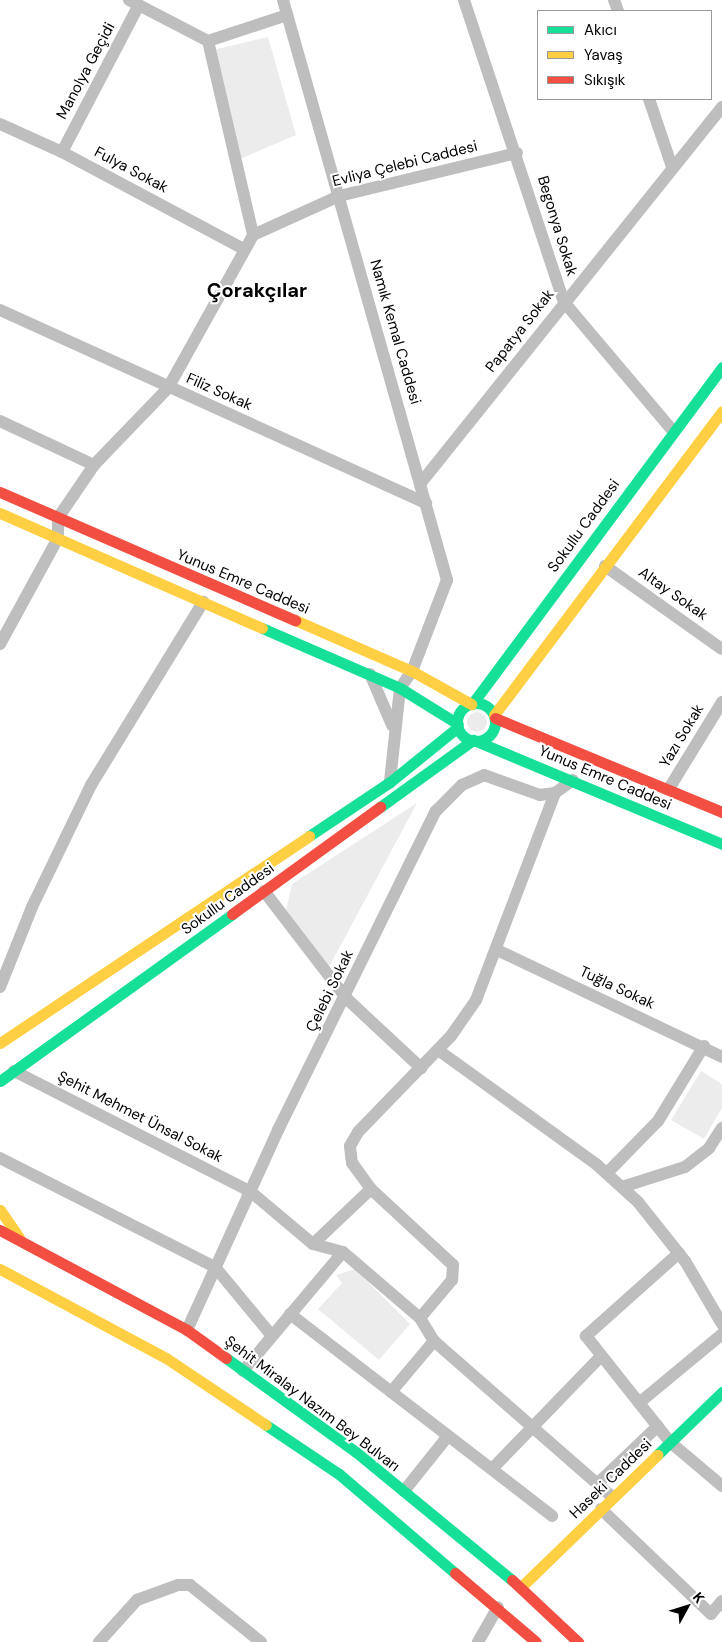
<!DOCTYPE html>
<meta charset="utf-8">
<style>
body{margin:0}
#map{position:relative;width:722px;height:1642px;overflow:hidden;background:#fff;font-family:"DM Sans",sans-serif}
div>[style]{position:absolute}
.green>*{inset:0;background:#ececec}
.round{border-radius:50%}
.street>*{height:12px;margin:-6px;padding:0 6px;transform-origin:6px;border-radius:6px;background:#bebebe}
.fast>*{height:11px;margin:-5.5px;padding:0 5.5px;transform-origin:5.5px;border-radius:5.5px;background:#16e098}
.fast>.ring{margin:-5.5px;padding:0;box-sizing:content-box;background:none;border:11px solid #16e098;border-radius:50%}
.slow>*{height:11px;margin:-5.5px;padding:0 5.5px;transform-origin:5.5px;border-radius:5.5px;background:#ffcf43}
.jam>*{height:11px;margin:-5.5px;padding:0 5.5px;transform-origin:5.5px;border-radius:5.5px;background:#f24e42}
span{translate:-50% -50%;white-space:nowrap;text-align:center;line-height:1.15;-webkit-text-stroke:4px #fff;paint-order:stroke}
.street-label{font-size:15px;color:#000}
.district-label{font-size:20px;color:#000;font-weight:700}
.legend{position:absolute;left:537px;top:10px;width:175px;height:90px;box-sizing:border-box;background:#fff;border:1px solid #999;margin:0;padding:6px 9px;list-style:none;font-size:15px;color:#000}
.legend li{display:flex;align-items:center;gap:10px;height:25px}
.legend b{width:25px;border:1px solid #999}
.north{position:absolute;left:662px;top:1582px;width:50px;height:50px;-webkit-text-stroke:4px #fff;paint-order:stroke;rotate:51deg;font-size:14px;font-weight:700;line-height:20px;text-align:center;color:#000}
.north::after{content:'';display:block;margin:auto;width:18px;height:22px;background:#000;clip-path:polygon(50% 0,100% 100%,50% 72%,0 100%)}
</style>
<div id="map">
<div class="green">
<div style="clip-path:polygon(268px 37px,296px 135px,240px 159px,213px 50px)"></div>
<div class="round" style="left:467px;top:712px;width:20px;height:20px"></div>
<div style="clip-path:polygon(417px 803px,329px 967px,286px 910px,292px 884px)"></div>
<div style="clip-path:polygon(701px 1071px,722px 1084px,722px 1108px,704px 1139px,671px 1120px)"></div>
<div style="clip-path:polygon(355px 1269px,410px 1324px,379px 1360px,318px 1309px,342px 1283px,336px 1275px)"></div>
</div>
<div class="street">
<div style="left:129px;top:0;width:89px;rotate:27.4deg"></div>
<div style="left:208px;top:41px;width:83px;rotate:-18.2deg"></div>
<div style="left:283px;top:0;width:603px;rotate:74.21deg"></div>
<div style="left:447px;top:580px;width:97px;rotate:111deg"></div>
<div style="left:412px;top:671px;width:21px;rotate:125deg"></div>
<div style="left:400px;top:688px;width:95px;rotate:96.1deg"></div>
<div style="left:464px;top:0;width:318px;rotate:71.7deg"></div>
<div style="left:564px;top:302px;width:169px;rotate:49.8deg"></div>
<div style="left:614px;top:0;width:12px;rotate:70deg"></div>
<div style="left:208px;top:41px;width:199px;rotate:76.9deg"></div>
<div style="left:649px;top:99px;width:72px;rotate:71.3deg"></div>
<div style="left:0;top:124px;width:68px;rotate:24.3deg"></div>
<div style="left:62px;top:152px;width:206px;rotate:28.1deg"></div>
<div style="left:62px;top:152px;width:166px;rotate:-62.4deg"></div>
<div style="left:0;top:310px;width:468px;rotate:24.4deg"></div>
<div style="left:0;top:421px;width:104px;rotate:25.1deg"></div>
<div style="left:420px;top:484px;width:483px;rotate:-51.3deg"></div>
<div style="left:605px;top:566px;width:143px;rotate:35.4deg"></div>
<div style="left:0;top:644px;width:121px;rotate:-61.3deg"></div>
<div style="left:58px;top:538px;width:20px;rotate:-90deg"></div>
<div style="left:58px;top:518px;width:64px;rotate:-55.8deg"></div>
<div style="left:94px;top:465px;width:107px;rotate:-46.1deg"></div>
<div style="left:168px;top:388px;width:175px;rotate:-60.9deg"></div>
<div style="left:253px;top:235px;width:94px;rotate:-24.4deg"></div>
<div style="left:339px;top:196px;width:183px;rotate:-13.6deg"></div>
<div style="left:370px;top:674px;width:56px;rotate:66.7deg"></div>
<div style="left:670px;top:787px;width:100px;rotate:-58.5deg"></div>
<div style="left:264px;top:891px;width:135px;rotate:52.5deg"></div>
<div style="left:346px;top:998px;width:103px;rotate:43deg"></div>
<div style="left:497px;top:950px;width:249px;rotate:25.4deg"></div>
<div style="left:0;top:987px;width:86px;rotate:-68.2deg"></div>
<div style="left:32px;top:907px;width:136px;rotate:-64.2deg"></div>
<div style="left:91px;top:785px;width:215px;rotate:-58.5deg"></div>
<div style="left:438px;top:1050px;width:195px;rotate:35.8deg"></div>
<div style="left:596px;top:1164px;width:57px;rotate:42.1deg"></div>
<div style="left:638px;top:1202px;width:75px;rotate:51.5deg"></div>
<div style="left:685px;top:1261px;width:73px;rotate:59.6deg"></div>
<div style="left:14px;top:1071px;width:266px;rotate:27deg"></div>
<div style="left:251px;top:1192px;width:81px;rotate:40deg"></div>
<div style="left:313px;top:1244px;width:31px;rotate:15deg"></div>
<div style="left:343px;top:1252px;width:101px;rotate:40.6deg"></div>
<div style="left:420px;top:1318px;width:27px;rotate:59deg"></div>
<div style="left:434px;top:1341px;width:237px;rotate:41.2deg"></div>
<div style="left:0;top:1158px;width:241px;rotate:26.9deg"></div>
<div style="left:215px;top:1267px;width:89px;rotate:50.4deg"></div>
<div style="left:607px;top:1173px;width:73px;rotate:-45.6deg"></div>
<div style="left:658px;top:1121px;width:88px;rotate:-58.5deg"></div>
<div style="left:622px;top:1187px;width:66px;rotate:-17.6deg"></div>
<div style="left:685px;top:1167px;width:31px;rotate:-38deg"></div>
<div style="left:709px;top:1148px;width:24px;rotate:-57deg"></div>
<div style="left:313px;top:1244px;width:80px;rotate:-43.5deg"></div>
<div style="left:679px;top:1253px;width:125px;rotate:138.3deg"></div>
<div style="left:586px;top:1336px;width:135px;rotate:51.6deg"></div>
<div style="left:670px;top:1442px;width:68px;rotate:40.2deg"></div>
<div style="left:290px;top:1314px;width:331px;rotate:37.6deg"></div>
<div style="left:420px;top:1318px;width:50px;rotate:-49.9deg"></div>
<div style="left:452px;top:1280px;width:15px;rotate:-86deg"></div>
<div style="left:453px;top:1265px;width:112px;rotate:-137.2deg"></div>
<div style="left:371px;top:1189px;width:32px;rotate:-126deg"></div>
<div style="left:352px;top:1163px;width:17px;rotate:-97deg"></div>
<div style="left:350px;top:1146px;width:16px;rotate:-60deg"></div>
<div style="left:358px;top:1132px;width:134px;rotate:-45.9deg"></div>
<div style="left:451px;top:1036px;width:44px;rotate:-55.2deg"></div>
<div style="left:476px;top:1000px;width:222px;rotate:-69.1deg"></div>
<div style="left:187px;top:1330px;width:220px;rotate:-65.5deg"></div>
<div style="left:278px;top:1130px;width:356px;rotate:-63.7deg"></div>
<div style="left:436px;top:811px;width:37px;rotate:-45deg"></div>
<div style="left:462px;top:785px;width:24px;rotate:-24deg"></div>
<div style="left:484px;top:775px;width:59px;rotate:19.7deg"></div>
<div style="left:540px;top:795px;width:15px;rotate:-8deg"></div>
<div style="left:555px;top:793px;width:22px;rotate:-36deg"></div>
<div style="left:243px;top:1371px;width:155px;rotate:-50deg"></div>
<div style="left:391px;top:1392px;width:67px;rotate:-49.9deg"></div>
<div style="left:639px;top:1403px;width:108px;rotate:-39.7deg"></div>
<div style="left:492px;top:1469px;width:157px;rotate:-46deg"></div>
<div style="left:597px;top:1484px;width:84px;rotate:-43.6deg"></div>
<div style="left:404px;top:1491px;width:70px;rotate:-51.3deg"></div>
<div style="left:601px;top:1509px;width:152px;rotate:43.7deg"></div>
<div style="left:711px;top:1614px;width:17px;rotate:-50deg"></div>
<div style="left:99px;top:1642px;width:57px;rotate:-47.9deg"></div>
<div style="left:137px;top:1600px;width:44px;rotate:-20.1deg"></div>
<div style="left:178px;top:1585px;width:12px"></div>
<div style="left:190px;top:1585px;width:91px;rotate:38.8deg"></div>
<div style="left:478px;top:1642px;width:40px;rotate:-60.3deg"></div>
</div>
<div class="fast">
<div style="left:262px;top:628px;width:150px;rotate:23.5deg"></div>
<div style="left:400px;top:688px;width:68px;rotate:31.8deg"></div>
<div class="ring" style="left:457px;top:703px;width:27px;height:27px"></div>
<div style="left:472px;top:704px;width:420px;rotate:-53.4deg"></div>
<div style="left:476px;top:741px;width:267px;rotate:22.7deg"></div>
<div style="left:380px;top:807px;width:115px;rotate:-35.8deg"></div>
<div style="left:309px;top:836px;width:97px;rotate:-33.7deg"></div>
<div style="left:390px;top:782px;width:87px;rotate:-39deg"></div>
<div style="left:0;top:1081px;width:286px;rotate:-35.7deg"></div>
<div style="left:226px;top:1358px;width:160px;rotate:35.9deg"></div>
<div style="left:356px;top:1452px;width:202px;rotate:39.4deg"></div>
<div style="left:266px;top:1425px;width:88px;rotate:33.9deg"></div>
<div style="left:339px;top:1474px;width:153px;rotate:40.5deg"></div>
<div style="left:657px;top:1455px;width:91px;rotate:-44.1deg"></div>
</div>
<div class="slow">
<div style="left:0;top:513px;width:286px;rotate:23.7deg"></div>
<div style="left:295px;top:620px;width:128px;rotate:23.6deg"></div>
<div style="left:412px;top:671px;width:68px;rotate:29.2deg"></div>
<div style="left:494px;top:715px;width:380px;rotate:-53.1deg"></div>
<div style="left:0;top:1043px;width:372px;rotate:-33.8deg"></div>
<div style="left:0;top:1210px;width:33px;rotate:55deg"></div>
<div style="left:0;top:1269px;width:188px;rotate:28.2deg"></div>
<div style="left:166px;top:1358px;width:120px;rotate:33.8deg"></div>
<div style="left:521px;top:1587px;width:190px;rotate:-44.1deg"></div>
</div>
<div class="jam">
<div style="left:0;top:492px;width:322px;rotate:23.5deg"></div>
<div style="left:495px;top:718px;width:246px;rotate:22.5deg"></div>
<div style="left:232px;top:914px;width:183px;rotate:-35.9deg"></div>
<div style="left:0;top:1230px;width:212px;rotate:28.1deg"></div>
<div style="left:187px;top:1330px;width:48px;rotate:35.7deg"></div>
<div style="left:455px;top:1573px;width:106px;rotate:40.4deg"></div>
<div style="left:512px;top:1580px;width:91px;rotate:43.2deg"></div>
</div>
<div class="street-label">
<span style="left:86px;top:71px;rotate:-62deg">Manolya Geçidi</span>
<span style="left:405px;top:164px;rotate:-14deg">Evliya Çelebi Caddesi</span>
<span style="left:131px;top:170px;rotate:28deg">Fulya Sokak</span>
<span style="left:557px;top:226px;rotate:73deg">Begonya Sokak</span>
<span style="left:520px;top:331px;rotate:-52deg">Papatya Sokak</span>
<span style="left:395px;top:332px;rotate:74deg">Namık Kemal Caddesi</span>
<span style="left:219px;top:392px;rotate:24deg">Filiz Sokak</span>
<span style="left:584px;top:526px;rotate:-54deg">Sokullu Caddesi</span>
<span style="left:243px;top:582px;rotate:23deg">Yunus Emre Caddesi</span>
<span style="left:673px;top:594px;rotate:35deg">Altay Sokak</span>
<span style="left:682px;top:736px;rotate:-59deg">Yazı Sokak</span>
<span style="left:605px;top:778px;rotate:23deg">Yunus Emre Caddesi</span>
<span style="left:228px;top:899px;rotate:-36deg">Sokullu Caddesi</span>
<span style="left:617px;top:988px;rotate:25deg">Tuğla Sokak</span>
<span style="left:330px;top:991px;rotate:-64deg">Çelebi Sokak</span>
<span style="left:140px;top:1117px;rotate:27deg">Şehit Mehmet Ünsal Sokak</span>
<span style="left:312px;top:1404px;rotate:37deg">Şehit Miralay Nazım Bey Bulvarı</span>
<span style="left:611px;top:1479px;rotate:-44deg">Haseki Caddesi</span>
</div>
<div class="district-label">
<span style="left:257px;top:290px">Çorakçılar</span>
</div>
<ul class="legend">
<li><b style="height:6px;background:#16e098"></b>Akıcı</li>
<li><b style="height:6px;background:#ffcf43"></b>Yavaş</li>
<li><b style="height:6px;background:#f24e42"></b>Sıkışık</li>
</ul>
<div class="north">K</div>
</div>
